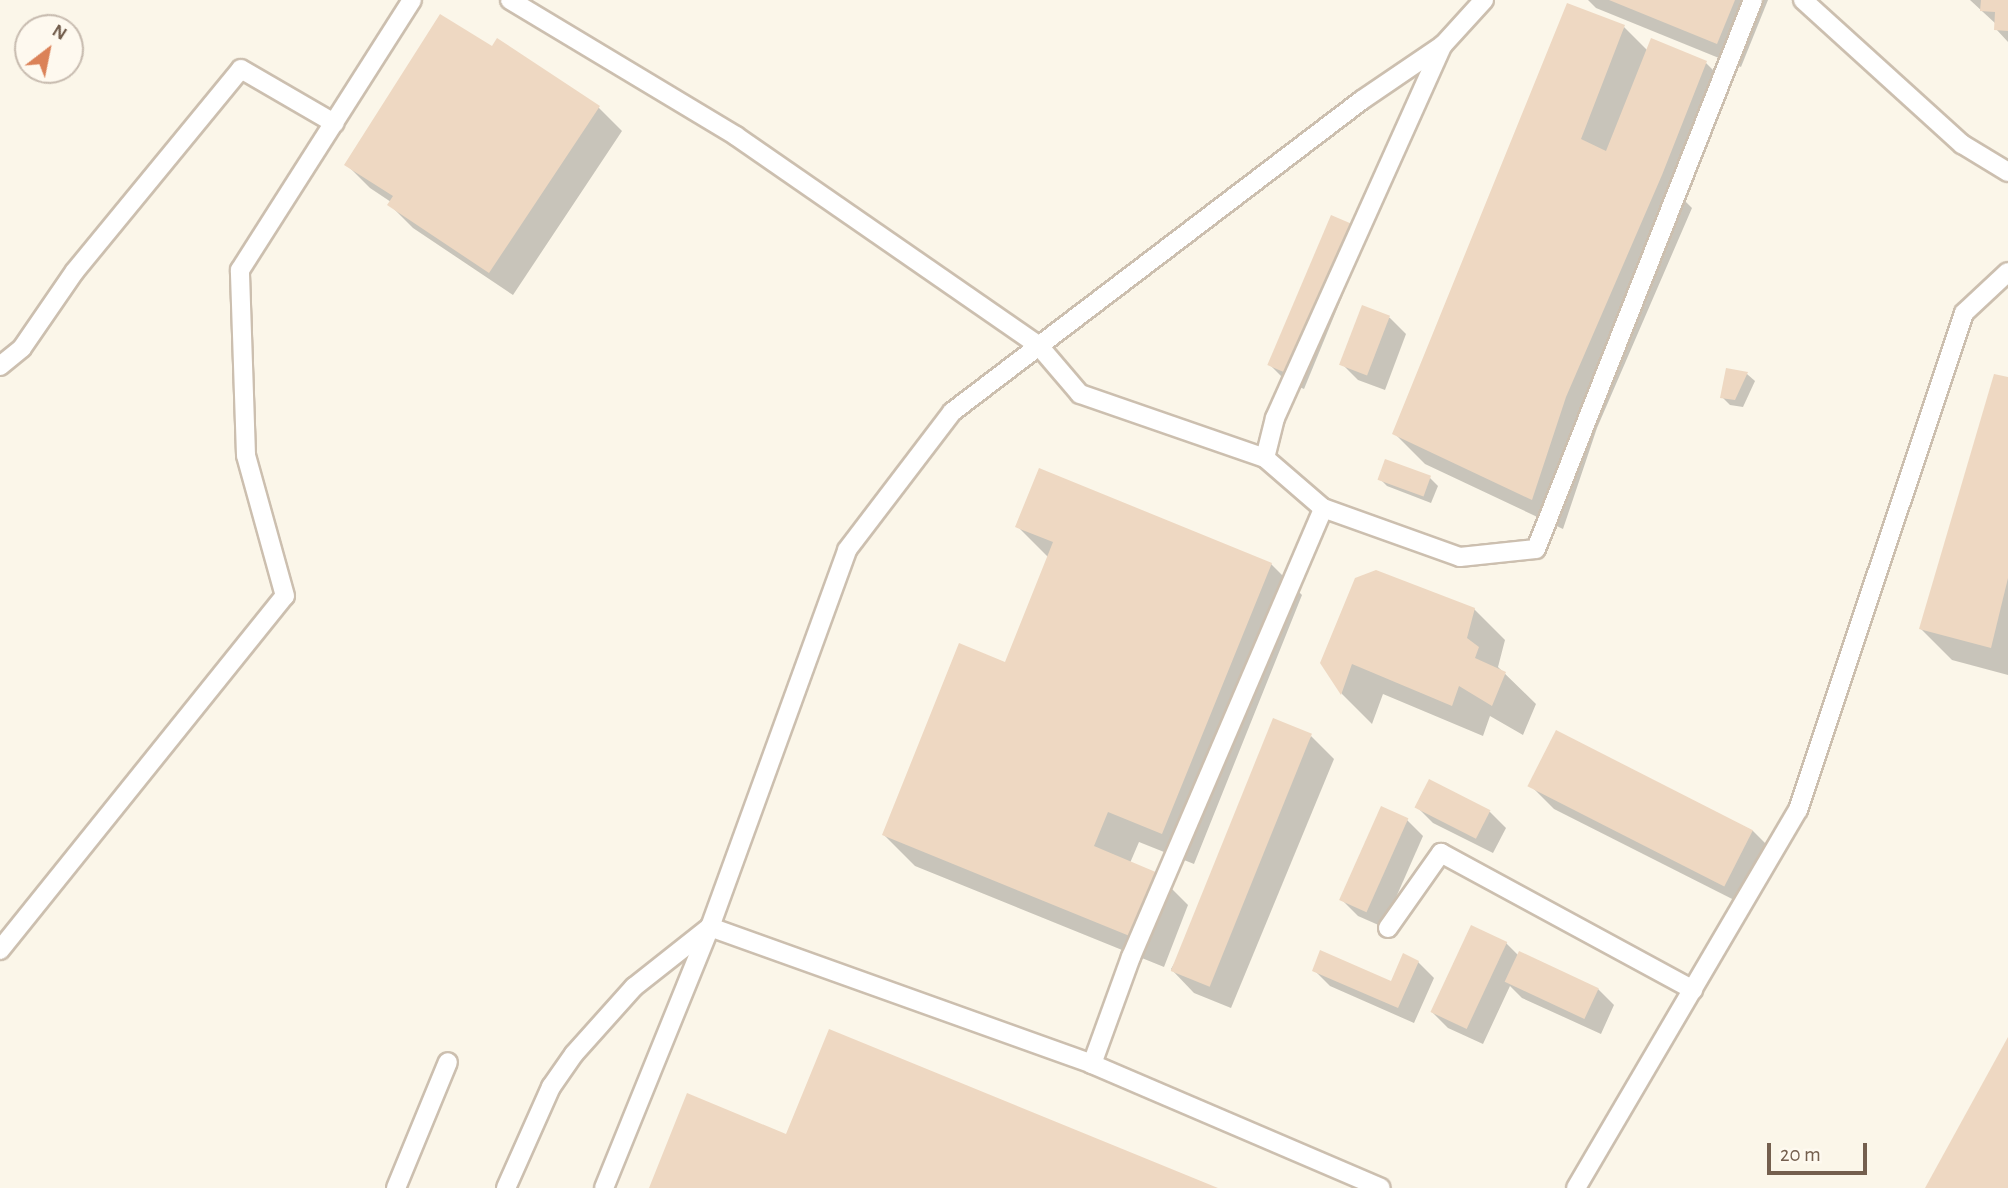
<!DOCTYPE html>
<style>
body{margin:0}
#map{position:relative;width:2008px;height:1188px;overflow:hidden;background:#fbf6e9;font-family:"Alegreya Sans",sans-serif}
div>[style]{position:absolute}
.shadow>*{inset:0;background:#0003}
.building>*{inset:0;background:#eed8c2;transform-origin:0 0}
.roads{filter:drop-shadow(2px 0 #ccbfaf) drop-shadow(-2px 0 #ccbfaf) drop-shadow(0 2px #ccbfaf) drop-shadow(0 -2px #ccbfaf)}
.service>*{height:18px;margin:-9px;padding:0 9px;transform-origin:9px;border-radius:9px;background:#fff}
span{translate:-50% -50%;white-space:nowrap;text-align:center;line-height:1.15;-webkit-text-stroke:6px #fef9ef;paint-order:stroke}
.north{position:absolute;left:14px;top:14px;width:70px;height:70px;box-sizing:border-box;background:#fef9ef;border:2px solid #c7bbaf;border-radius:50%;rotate:32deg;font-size:19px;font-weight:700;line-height:28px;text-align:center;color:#745f4e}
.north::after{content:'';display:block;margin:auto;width:24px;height:32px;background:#db8258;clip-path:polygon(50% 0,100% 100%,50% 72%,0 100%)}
.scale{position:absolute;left:1767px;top:1143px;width:100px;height:32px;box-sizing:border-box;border:4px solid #745f4e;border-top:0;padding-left:9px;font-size:21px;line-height:24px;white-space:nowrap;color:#745f4e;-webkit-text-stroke:5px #fef9ef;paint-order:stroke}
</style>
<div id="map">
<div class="shadow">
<div style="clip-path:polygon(1588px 0,1768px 0,1741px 67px,1596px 8px)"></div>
<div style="clip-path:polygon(1970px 0,2008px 0,2008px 42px,1996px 29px,1996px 24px)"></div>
<div style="clip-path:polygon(1624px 27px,1648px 51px,1652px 41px,1706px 63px,1730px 87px,1685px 201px,1692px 208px,1597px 428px,1563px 529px,1425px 464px,1394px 433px)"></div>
<div style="clip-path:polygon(492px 49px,598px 107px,622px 131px,513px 295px,413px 228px,389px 204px,391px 202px,370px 188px,346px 164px)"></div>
<div style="clip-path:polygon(1331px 217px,1349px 225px,1365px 241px,1304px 389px,1286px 381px,1270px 365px)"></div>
<div style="clip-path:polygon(1363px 308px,1390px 318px,1406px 334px,1385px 390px,1358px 380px,1342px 364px)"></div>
<div style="clip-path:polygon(1727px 370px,1747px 374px,1755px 381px,1743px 407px,1730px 405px,1722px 397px)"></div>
<div style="clip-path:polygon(2008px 379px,2008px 675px,1952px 660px,1921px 629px)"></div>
<div style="clip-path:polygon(1379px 478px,1430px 478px,1438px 486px,1431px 503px,1387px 486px)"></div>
<div style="clip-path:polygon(1017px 526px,1271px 564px,1302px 595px,1194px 864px,1139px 842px,1130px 863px,1157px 874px,1188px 905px,1164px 967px,915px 866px,884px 835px,1006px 664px,1049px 558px)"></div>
<div style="clip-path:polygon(1474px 609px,1505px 640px,1498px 667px,1536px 704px,1523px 735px,1490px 716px,1483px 736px,1383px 694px,1372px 724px,1342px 694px,1322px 663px)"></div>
<div style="clip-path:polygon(1557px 732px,1753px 831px,1777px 855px,1750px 908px,1554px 809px,1530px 785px)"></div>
<div style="clip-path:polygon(1311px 736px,1334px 759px,1231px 1008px,1194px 993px,1171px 969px)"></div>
<div style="clip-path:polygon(1417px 807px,1490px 812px,1506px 828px,1493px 853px,1433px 823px)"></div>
<div style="clip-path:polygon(1382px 809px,1407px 820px,1423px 836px,1383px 927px,1358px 916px,1342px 900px)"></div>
<div style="clip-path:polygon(1506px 943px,1518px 955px,1598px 989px,1614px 1005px,1601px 1034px,1522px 998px,1510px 986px,1483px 1044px,1448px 1028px,1432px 1012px)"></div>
<div style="clip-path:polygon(1418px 962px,1434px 978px,1414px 1023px,1330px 986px,1314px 970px,1392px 983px)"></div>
</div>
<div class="building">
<div style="clip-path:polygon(1609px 0,1735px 0,1717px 44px)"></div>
<div style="clip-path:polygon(1981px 0,2008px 0,2008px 31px,1994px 30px,1995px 12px,1980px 11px)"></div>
<div style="clip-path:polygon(1567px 3px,1625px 25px,1581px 139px,1606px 151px,1651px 38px,1707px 61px,1662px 175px,1566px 397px,1532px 500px,1392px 434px)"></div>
<div style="clip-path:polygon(440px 14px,492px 46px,497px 38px,600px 106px,489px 273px,387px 205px,393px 196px,344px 165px)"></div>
<div style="left:1331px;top:215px;width:21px;height:163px;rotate:23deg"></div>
<div style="left:1362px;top:305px;width:30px;height:64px;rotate:21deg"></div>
<div style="clip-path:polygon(1726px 368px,1748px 372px,1735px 400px,1720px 398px)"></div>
<div style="clip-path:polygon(1994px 374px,2008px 377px,2008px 578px,1991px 648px,1919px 629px)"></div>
<div style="left:1385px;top:459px;width:49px;height:22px;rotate:20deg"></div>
<div style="clip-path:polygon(1039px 468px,1272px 563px,1162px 834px,1108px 812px,1094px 846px,1158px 873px,1132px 937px,882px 835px,959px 643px,1005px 662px,1053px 542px,1015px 527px)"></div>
<div style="clip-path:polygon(1376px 570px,1475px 608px,1467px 638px,1479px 647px,1475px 658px,1506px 672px,1492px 706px,1459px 686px,1452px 706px,1352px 664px,1341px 695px,1320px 663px,1355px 578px)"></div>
<div style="left:1273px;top:718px;width:42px;height:273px;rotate:22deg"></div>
<div style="left:1556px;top:730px;width:221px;height:63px;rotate:27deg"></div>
<div style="left:1429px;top:779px;width:69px;height:32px;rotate:27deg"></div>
<div style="left:1381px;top:806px;width:30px;height:103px;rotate:24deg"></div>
<div style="left:1471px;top:925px;width:40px;height:96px;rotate:25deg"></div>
<div style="clip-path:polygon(1320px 950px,1391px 981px,1403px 953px,1419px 961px,1398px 1008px,1312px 971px)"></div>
<div style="left:1519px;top:951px;width:88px;height:34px;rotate:25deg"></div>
<div style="clip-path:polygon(829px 1029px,1218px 1188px,649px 1188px,687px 1093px,786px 1134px)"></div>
<div style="clip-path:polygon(2008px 1037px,2008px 1188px,1925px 1188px)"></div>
</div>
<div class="roads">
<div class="service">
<div style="left:510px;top:0;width:264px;rotate:31deg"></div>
<div style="left:736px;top:136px;width:369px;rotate:34.7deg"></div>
<div style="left:1039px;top:346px;width:63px;rotate:49.5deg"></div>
<div style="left:1080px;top:394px;width:196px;rotate:19.1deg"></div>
<div style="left:1265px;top:458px;width:77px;rotate:40.8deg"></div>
<div style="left:1323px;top:508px;width:145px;rotate:19.7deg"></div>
<div style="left:1460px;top:557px;width:76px;rotate:-6deg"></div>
<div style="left:1536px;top:549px;width:590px;rotate:-68.43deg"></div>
<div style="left:1803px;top:0;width:215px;rotate:42.2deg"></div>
<div style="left:1962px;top:144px;width:54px;rotate:31.3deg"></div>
<div style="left:0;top:366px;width:28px;rotate:-39deg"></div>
<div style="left:22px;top:348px;width:93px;rotate:-55.5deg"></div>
<div style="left:75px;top:271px;width:261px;rotate:-50.6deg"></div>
<div style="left:241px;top:69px;width:108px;rotate:30.1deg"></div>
<div style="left:1265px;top:458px;width:41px;rotate:-76deg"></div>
<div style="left:1275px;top:418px;width:409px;rotate:-65.8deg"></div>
<div style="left:1388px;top:928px;width:92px;rotate:-54.8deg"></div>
<div style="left:1441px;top:853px;width:287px;rotate:28.5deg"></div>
<div style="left:0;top:950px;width:454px;rotate:-51.2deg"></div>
<div style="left:285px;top:596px;width:146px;rotate:-105.5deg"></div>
<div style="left:246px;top:455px;width:185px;rotate:-91.9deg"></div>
<div style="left:240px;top:270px;width:320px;rotate:-57.5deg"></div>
<div style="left:1092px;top:1064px;width:114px;rotate:-70deg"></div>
<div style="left:1131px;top:957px;width:488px;rotate:-66.8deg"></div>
<div style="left:396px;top:1188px;width:136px;rotate:-67.6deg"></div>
<div style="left:506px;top:1188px;width:111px;rotate:-66deg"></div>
<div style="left:551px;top:1087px;width:40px;rotate:-55.1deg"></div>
<div style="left:574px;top:1054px;width:90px;rotate:-48.2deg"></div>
<div style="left:634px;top:987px;width:97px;rotate:-38.3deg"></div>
<div style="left:710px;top:927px;width:406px;rotate:19.7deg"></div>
<div style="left:1092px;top:1064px;width:314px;rotate:23.2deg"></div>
<div style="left:604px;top:1188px;width:282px;rotate:-67.9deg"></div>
<div style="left:710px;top:927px;width:401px;rotate:-70deg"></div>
<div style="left:847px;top:550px;width:173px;rotate:-52.7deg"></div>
<div style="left:952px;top:412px;width:515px;rotate:-37.27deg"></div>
<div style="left:1362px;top:100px;width:98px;rotate:-34.2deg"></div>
<div style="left:1443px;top:45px;width:61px;rotate:-47.7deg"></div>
<div style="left:1576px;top:1188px;width:438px;rotate:-59.6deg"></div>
<div style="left:1798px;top:810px;width:524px;rotate:-71.53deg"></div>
<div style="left:1964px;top:313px;width:60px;rotate:-43deg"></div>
</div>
</div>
<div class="north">N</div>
<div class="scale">20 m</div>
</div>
